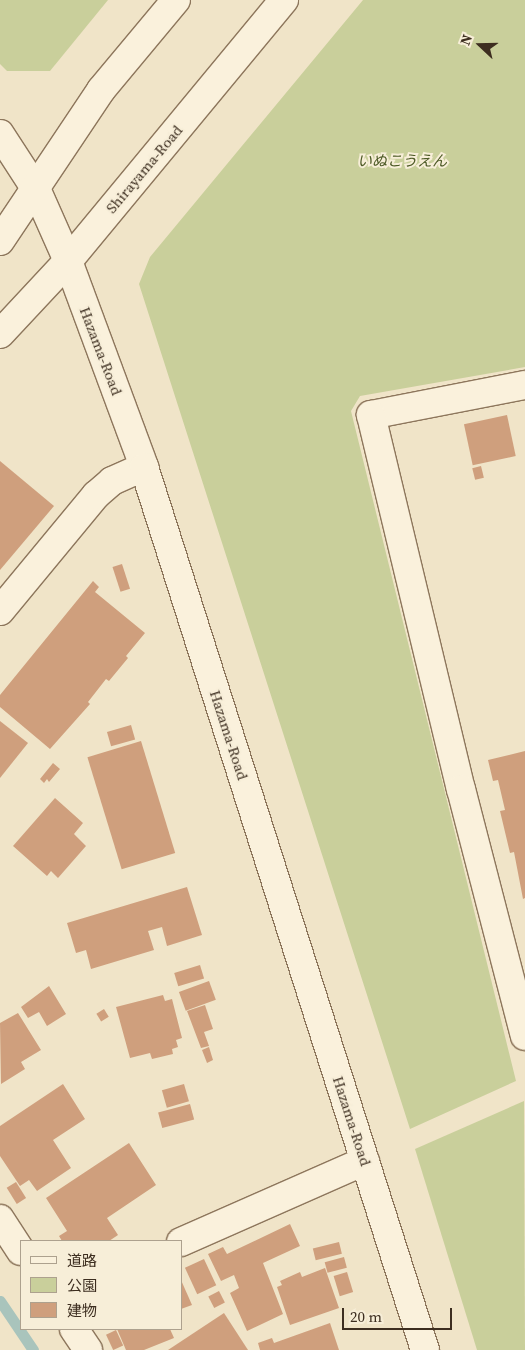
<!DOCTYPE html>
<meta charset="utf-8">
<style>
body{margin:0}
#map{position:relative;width:525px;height:1350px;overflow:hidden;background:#f0e4c8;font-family:"Source Serif 4","Noto Sans JP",serif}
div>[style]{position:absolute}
.green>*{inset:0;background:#c9cf9b}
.stream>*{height:11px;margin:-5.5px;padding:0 5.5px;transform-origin:5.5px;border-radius:5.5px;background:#a9c4bc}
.building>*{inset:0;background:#cf9f7d;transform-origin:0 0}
.roads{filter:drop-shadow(1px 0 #8d765c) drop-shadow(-1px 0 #8d765c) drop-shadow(0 1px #8d765c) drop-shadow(0 -1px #8d765c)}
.street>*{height:28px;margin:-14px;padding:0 14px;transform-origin:14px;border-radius:14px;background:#faf1dc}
.secondary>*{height:28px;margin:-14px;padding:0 14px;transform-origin:14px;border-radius:14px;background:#faf1dc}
span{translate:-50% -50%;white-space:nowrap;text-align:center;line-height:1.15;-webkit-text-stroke:4px #f7eed8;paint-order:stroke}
.park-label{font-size:15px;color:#4d5a26;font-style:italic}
.street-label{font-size:15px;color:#3d2e20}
.legend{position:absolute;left:20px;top:1240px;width:162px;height:90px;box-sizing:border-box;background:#f7eed8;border:1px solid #ada18e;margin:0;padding:6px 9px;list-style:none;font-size:15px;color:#3d2e20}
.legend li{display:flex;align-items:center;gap:10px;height:25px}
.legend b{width:25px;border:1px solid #ada18e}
.north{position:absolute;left:455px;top:20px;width:50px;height:50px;-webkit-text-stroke:4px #f7eed8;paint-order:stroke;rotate:291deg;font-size:14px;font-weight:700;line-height:20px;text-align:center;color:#3d2e20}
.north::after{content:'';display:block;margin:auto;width:18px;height:22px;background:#3d2e20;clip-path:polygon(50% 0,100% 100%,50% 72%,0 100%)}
.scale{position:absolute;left:342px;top:1308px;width:110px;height:22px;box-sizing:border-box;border:2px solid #3d2e20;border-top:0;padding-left:6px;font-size:15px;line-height:18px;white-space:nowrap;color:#3d2e20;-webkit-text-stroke:4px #f7eed8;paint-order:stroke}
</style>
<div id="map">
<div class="green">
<div style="clip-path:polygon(0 0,108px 0,50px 71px,7px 71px,0 64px)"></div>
<div style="clip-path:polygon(363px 0,525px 0,525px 367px,360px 396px,351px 411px,516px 1081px,410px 1129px,139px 284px,150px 257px)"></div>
<div style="clip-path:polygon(524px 1101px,525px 1350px,477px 1350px,415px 1149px)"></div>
</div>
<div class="stream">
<div style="left:0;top:1301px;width:59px;rotate:56deg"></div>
</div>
<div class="building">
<div style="left:507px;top:415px;width:42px;height:44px;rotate:78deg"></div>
<div style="clip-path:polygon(0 461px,54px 506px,0 570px)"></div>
<div style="left:481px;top:466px;width:12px;height:9px;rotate:76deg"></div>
<div style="left:122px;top:564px;width:26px;height:10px;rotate:72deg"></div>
<div style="clip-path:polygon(93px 581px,99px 587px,95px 592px,145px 633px,126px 656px,128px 658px,109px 681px,106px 679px,88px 702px,90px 704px,50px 749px,0 707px,0 695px)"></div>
<div style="clip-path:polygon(0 721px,28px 743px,0 778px)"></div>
<div style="left:131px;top:725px;width:15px;height:25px;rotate:74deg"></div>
<div style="left:141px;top:741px;width:117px;height:56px;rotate:73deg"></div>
<div style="clip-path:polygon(525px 751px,525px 898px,523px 899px,514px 852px,510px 853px,500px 811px,505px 810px,498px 780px,493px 781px,488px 760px)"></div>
<div style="clip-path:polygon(53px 763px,60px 769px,49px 782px,47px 779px,44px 783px,40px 779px)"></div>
<div style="clip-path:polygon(55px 798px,83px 823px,74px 834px,86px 846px,58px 878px,51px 871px,47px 876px,13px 846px)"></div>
<div style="clip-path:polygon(187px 887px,202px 935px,167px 946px,162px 927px,148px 931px,154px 950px,91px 969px,86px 950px,76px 953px,67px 923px)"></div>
<div style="left:200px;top:965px;width:14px;height:27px;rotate:73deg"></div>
<div style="left:209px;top:981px;width:20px;height:32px;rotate:70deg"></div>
<div style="clip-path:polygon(49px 986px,66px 1014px,47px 1026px,39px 1012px,28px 1018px,21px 1007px)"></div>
<div style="clip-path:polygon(163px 995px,165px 1001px,172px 999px,182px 1038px,176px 1040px,178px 1047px,172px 1049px,173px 1054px,152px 1059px,150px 1053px,130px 1058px,116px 1007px)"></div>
<div style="clip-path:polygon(205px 1005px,213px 1029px,204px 1032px,209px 1046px,201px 1048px,187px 1011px)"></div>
<div style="left:104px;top:1009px;width:9px;height:9px;rotate:58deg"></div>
<div style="clip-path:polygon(18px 1013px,41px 1050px,21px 1062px,25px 1069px,1px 1084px,0 1023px)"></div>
<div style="clip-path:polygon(209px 1047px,213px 1060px,207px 1063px,202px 1050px)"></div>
<div style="clip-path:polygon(63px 1084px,85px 1119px,53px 1140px,71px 1168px,37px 1191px,29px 1180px,20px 1186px,0 1156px,0 1126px)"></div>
<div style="left:184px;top:1084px;width:18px;height:23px;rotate:74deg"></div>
<div style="left:190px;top:1104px;width:16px;height:33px;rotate:75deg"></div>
<div style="clip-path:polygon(129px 1143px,156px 1185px,107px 1218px,118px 1235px,109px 1241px,62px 1241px,59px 1236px,67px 1231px,46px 1198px)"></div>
<div style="left:16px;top:1182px;width:19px;height:11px;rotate:58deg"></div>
<div style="clip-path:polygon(290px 1224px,300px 1246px,263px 1263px,283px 1314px,247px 1331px,230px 1293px,239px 1288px,234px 1275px,221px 1281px,208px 1254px,223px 1247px,227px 1254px)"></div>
<div style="left:339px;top:1242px;width:12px;height:27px;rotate:76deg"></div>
<div style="left:344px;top:1257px;width:11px;height:20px;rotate:75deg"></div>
<div style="left:204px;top:1259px;width:29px;height:21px;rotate:65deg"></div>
<div style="clip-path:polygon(325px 1268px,339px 1308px,290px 1325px,277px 1287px,282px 1285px,280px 1281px,300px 1272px,302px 1277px)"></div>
<div style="left:347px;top:1272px;width:21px;height:14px;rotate:73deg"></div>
<div style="clip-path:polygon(181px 1280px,192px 1305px,181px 1309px)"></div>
<div style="left:219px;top:1291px;width:13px;height:12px;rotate:63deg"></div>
<div style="clip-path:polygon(224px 1313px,248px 1350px,168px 1350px)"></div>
<div style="clip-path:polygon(330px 1323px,339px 1350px,260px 1350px,258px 1343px,272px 1338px,274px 1343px)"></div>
<div style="clip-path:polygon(117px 1329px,170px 1329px,174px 1338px,144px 1350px,126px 1350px)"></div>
<div style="left:116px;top:1330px;width:17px;height:11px;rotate:65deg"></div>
</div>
<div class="roads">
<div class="street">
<div style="left:525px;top:385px;width:157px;rotate:169deg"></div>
<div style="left:371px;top:415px;width:385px;rotate:76.5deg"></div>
<div style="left:461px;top:789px;width:255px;rotate:75.5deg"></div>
<div style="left:0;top:611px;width:151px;rotate:-50.4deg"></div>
<div style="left:96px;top:495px;width:21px;rotate:-41deg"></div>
<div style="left:112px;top:481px;width:35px;rotate:-24deg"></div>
<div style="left:0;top:1219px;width:38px;rotate:57deg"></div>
<div style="left:181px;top:1242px;width:201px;rotate:-23.8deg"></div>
<div style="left:74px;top:1329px;width:25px;rotate:56deg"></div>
</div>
<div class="secondary">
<div style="left:0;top:134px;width:68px;rotate:57deg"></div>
<div style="left:37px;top:191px;width:77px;rotate:66.1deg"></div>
<div style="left:68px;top:261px;width:220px;rotate:69.7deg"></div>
<div style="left:144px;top:467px;width:927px;rotate:72.35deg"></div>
<div style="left:0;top:241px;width:182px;rotate:-56.2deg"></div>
<div style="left:101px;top:90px;width:117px;rotate:-50.2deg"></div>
<div style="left:0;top:334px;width:100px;rotate:-47deg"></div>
<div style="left:68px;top:261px;width:339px;rotate:-50.4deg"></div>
</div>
</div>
<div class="park-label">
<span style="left:402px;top:161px">いぬこうえん</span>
</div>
<div class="street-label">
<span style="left:144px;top:169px;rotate:-50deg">Shirayama-Road</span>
<span style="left:101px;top:351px;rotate:69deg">Hazama-Road</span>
<span style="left:229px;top:735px;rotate:72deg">Hazama-Road</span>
<span style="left:352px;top:1121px;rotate:72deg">Hazama-Road</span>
</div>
<ul class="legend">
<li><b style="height:6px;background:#faf1dc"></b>道路</li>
<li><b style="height:14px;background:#c9cf9b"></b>公園</li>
<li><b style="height:14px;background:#cf9f7d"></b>建物</li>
</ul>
<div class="north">N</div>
<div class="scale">20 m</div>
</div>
